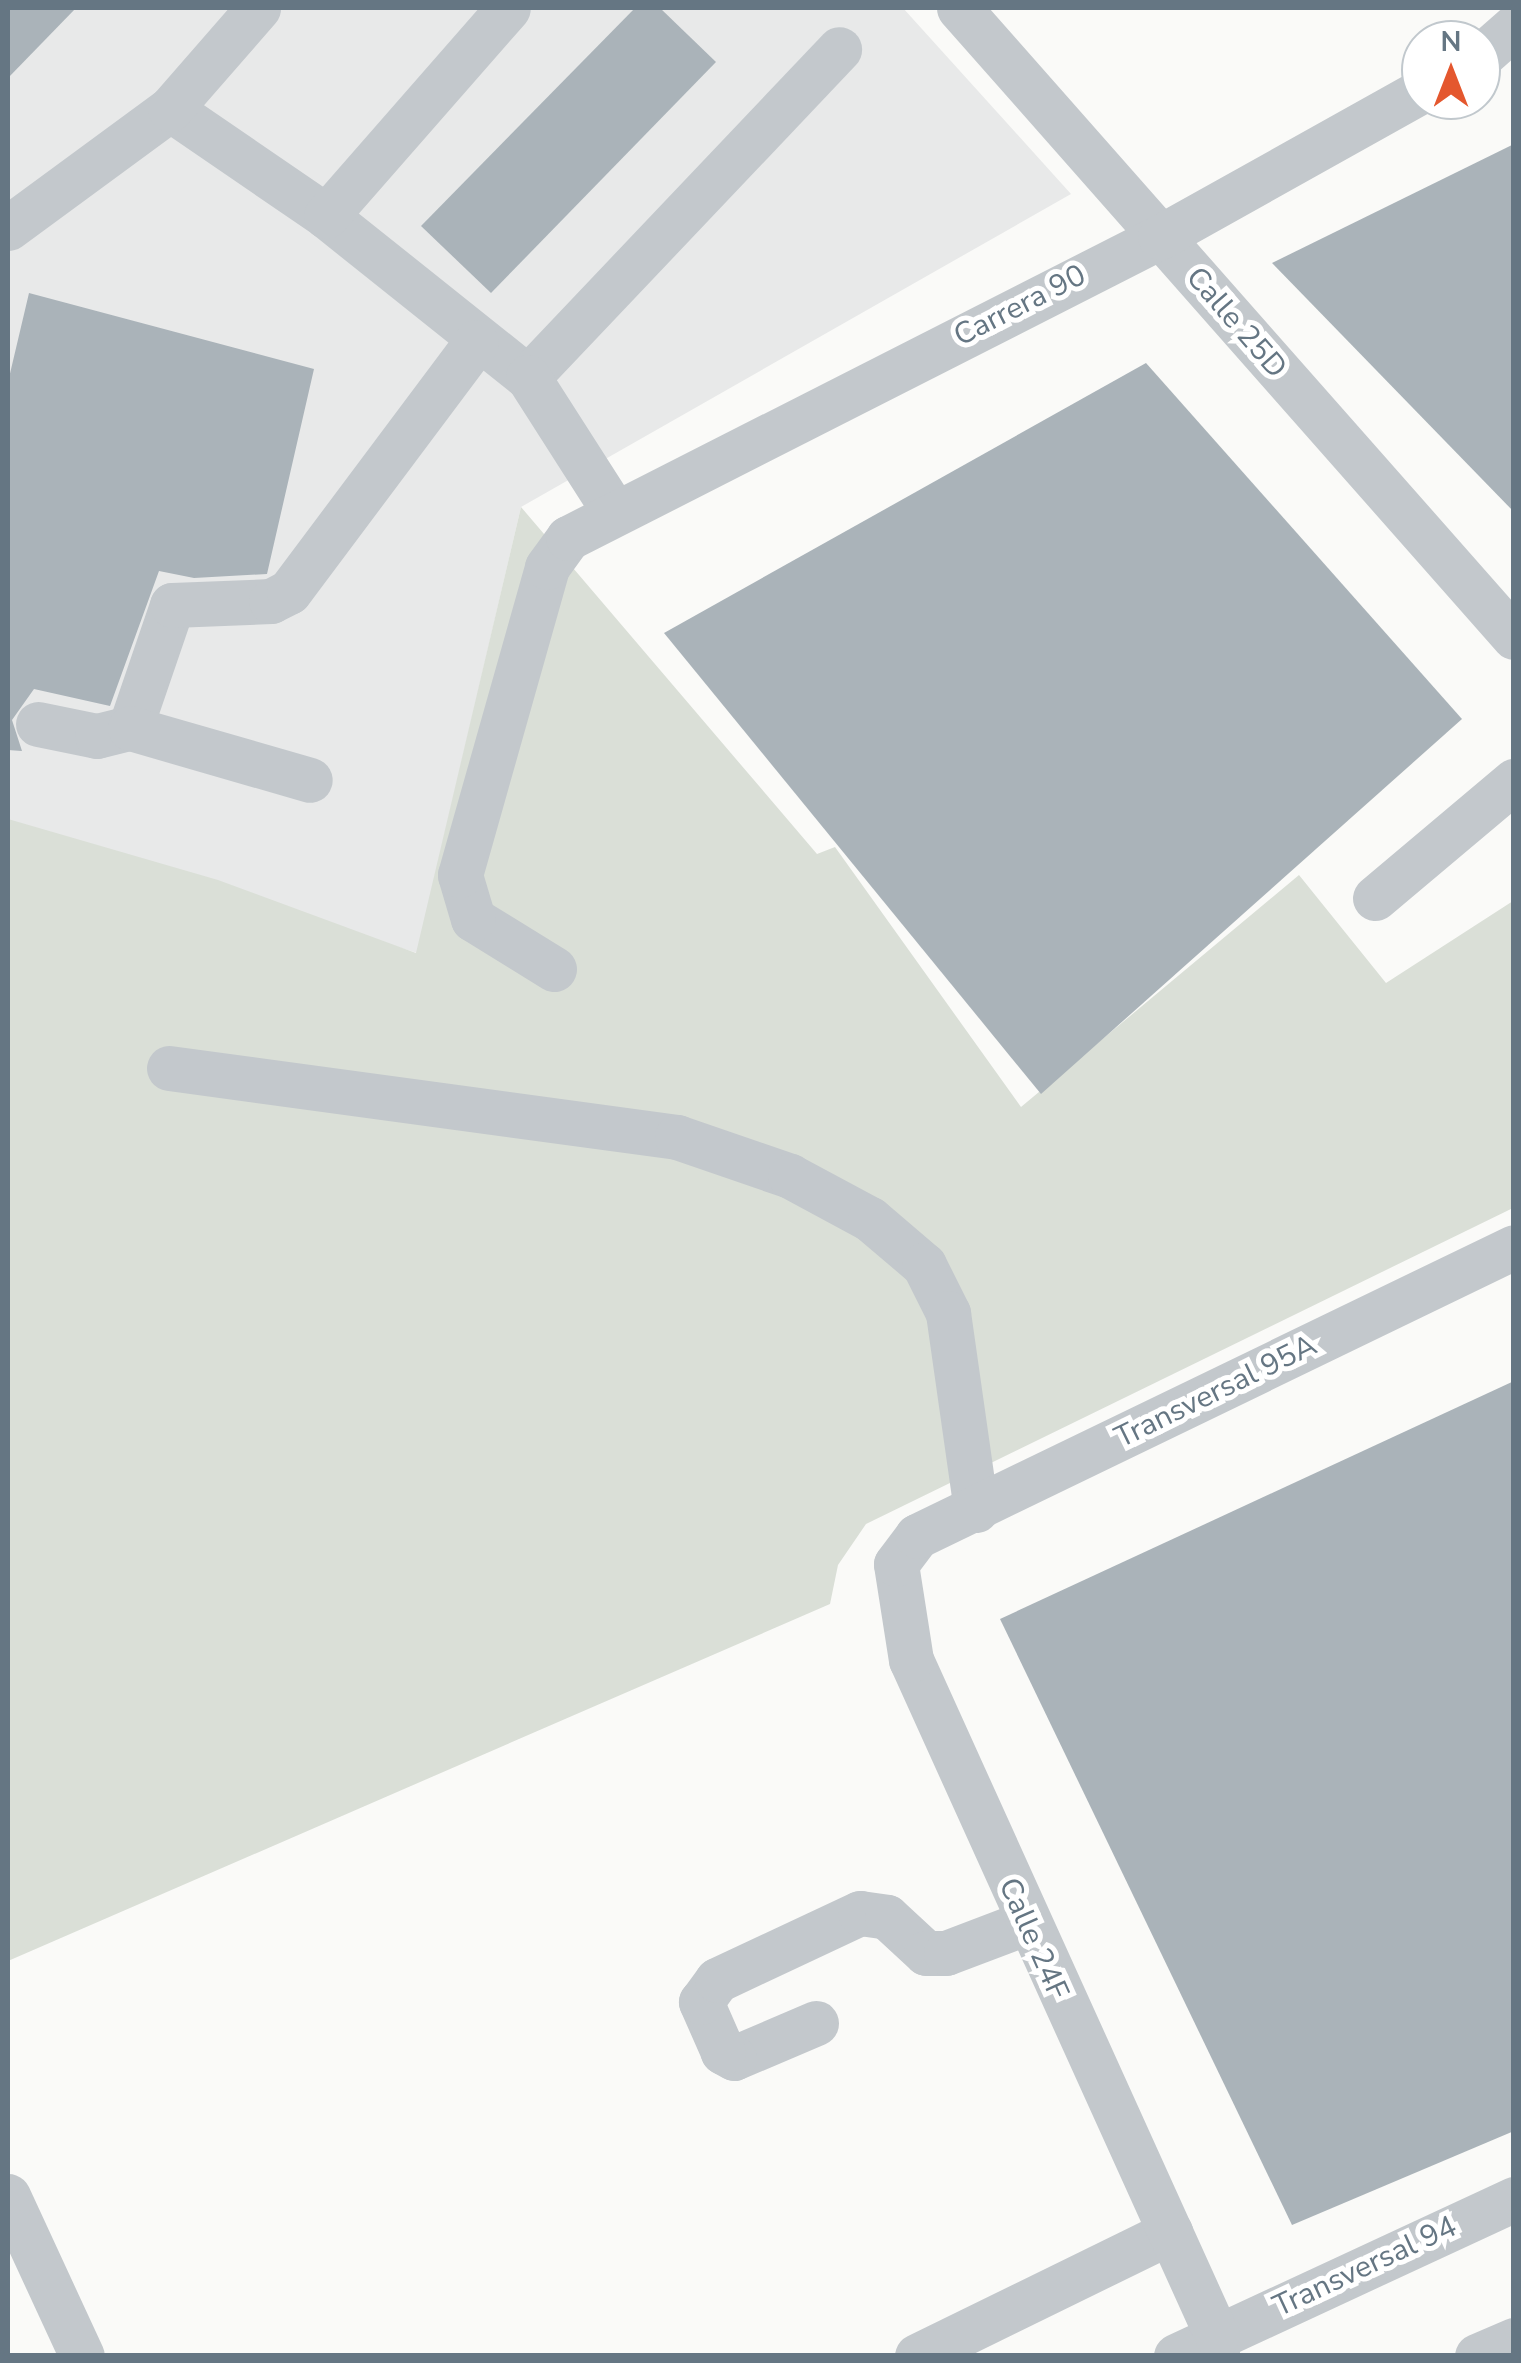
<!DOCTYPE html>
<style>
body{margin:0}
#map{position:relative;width:1521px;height:2363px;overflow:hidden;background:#fafaf8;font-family:"Nunito Sans",sans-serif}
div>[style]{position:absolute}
.built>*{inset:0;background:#e8e9e9}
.green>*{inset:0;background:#dadfd7}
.building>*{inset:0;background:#aab3b9}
.minor>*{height:45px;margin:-22.5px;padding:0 22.5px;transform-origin:22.5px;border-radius:22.5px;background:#c3c8cc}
span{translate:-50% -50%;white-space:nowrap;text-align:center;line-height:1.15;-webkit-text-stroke:10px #fff;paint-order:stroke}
.street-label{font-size:30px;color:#657683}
.frame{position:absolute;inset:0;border:10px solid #657683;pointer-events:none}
.north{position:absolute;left:1401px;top:20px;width:100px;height:100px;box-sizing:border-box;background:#fff;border:2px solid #c1c8cd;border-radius:50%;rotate:0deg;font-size:28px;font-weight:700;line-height:40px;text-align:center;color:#657683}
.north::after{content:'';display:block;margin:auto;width:35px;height:45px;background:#e4572e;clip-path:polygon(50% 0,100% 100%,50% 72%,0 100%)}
</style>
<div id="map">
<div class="built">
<div style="clip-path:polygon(8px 8px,903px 8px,1071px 194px,521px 507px,417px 953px,8px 822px)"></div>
</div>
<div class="green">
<div style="clip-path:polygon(521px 507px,817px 854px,835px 847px,1021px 1107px,1299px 875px,1386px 983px,1513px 901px,1513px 1208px,866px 1524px,838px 1565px,830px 1604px,8px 1961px,8px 819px,218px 880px,416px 953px)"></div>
</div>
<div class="building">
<div style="clip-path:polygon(8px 8px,76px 8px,8px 78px)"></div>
<div style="clip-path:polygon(635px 8px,660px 8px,716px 62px,491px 293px,421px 226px)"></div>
<div style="clip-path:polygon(1514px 144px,1514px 512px,1272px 263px)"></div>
<div style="clip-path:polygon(29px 293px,314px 369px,267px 574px,194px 578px,159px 571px,110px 706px,34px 689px,12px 720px,22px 751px,8px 750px,8px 382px)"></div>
<div style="clip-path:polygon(1146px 363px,1462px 719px,1041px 1094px,664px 633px)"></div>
<div style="clip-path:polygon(1514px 1381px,1514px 2131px,1292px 2225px,1000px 1619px)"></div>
</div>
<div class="minor">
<div style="left:959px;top:8px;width:839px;rotate:48.58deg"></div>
<div style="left:1481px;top:56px;width:44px;rotate:-41.3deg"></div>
<div style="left:170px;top:109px;width:189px;rotate:34.4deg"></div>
<div style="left:326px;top:216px;width:258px;rotate:38.6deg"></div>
<div style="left:528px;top:377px;width:452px;rotate:-46.5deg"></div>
<div style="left:326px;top:216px;width:276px;rotate:-48.8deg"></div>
<div style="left:8px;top:228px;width:201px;rotate:-36.3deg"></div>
<div style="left:170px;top:109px;width:134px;rotate:-48.9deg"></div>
<div style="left:528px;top:377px;width:158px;rotate:57.4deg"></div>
<div style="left:38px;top:724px;width:60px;rotate:11.5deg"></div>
<div style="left:97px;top:736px;width:34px;rotate:-14deg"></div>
<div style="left:130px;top:728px;width:130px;rotate:-71.1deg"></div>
<div style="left:172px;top:605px;width:99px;rotate:-2.3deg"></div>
<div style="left:271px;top:601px;width:20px;rotate:-27deg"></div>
<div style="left:289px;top:592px;width:312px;rotate:-53.2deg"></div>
<div style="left:130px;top:728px;width:187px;rotate:16.1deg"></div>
<div style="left:1375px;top:898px;width:182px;rotate:-40.1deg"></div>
<div style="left:554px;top:969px;width:95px;rotate:-148.3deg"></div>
<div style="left:473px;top:919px;width:46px;rotate:-106.5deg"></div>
<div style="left:460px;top:875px;width:320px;rotate:-74.2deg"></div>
<div style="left:547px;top:567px;width:36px;rotate:-54deg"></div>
<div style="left:568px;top:538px;width:664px;rotate:-26.95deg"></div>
<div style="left:1160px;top:237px;width:299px;rotate:-29.2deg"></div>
<div style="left:169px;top:1068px;width:513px;rotate:7.73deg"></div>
<div style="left:677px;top:1137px;width:120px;rotate:19deg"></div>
<div style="left:790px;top:1176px;width:91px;rotate:28.3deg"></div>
<div style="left:870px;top:1219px;width:71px;rotate:40.4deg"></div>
<div style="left:924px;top:1265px;width:54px;rotate:63.4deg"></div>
<div style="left:948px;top:1313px;width:199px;rotate:81.9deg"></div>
<div style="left:816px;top:2023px;width:89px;rotate:156.9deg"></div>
<div style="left:734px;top:2058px;width:13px;rotate:-151deg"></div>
<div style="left:723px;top:2052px;width:55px;rotate:-113.7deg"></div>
<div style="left:701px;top:2002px;width:27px;rotate:-54deg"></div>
<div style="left:717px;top:1980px;width:158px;rotate:-25.1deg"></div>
<div style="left:860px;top:1913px;width:27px;rotate:8deg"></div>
<div style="left:887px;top:1917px;width:53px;rotate:42.7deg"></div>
<div style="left:926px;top:1953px;width:20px"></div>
<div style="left:946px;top:1953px;width:85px;rotate:-20.8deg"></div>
<div style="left:8px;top:2196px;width:176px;rotate:65.2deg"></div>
<div style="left:917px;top:2356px;width:282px;rotate:-26.1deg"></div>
<div style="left:1176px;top:2356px;width:373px;rotate:-24.9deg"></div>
<div style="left:1217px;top:2356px;width:20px;rotate:-90deg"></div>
<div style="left:1217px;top:2336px;width:742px;rotate:-114.35deg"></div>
<div style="left:911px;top:1660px;width:97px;rotate:-98.9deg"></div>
<div style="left:896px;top:1564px;width:35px;rotate:-53deg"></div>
<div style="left:917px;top:1536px;width:663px;rotate:-25.83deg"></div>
<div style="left:1477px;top:2356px;width:40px;rotate:-23.4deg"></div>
</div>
<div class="street-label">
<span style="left:1020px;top:306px;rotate:-27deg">Carrera 90</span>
<span style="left:1236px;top:323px;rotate:49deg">Calle 25D</span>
<span style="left:1216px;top:1392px;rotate:-26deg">Transversal 95A</span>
<span style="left:1033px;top:1939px;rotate:66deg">Calle 24F</span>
<span style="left:1365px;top:2267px;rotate:-25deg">Transversal 94</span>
</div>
<div class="frame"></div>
<div class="north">N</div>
</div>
